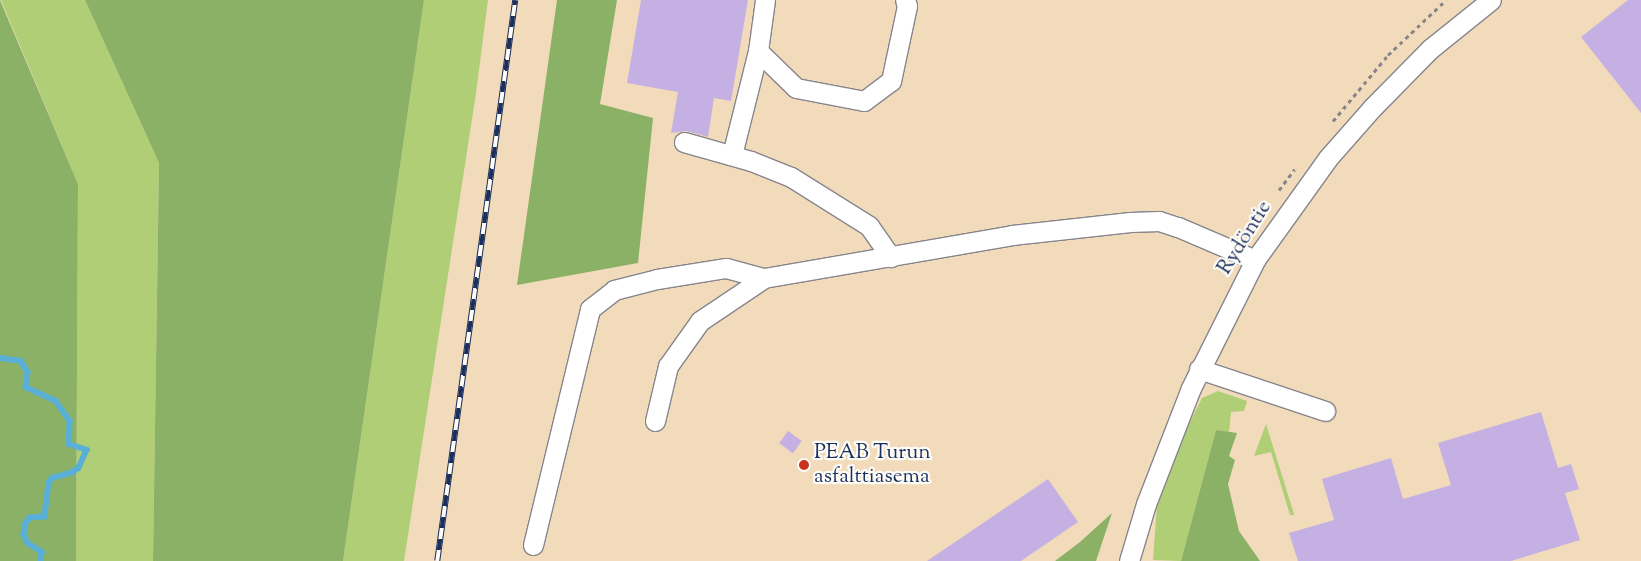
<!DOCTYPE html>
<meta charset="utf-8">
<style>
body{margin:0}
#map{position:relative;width:1641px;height:561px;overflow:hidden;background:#f2dbbb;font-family:"Sorts Mill Goudy",serif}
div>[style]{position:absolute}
.green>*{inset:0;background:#afce75}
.forest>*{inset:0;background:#8bb166}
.stream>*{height:5.5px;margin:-2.75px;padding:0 2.75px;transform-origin:2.75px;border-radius:2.75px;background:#59afd5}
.building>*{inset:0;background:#c5b0e4;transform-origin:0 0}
.path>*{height:3px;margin-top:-1.5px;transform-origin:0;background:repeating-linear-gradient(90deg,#86858c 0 4px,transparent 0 8px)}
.roads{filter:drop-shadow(1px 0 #86858c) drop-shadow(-1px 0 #86858c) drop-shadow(0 1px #86858c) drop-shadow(0 -1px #86858c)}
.minor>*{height:19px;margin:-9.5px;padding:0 9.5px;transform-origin:9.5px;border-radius:9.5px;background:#fff}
.rail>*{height:5.5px;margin-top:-2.75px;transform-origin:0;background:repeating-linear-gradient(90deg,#fdfcf7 0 11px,#1b2f5e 0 22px);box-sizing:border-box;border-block:1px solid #1b2f5e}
.dots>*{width:14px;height:14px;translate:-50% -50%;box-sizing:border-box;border:2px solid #fdfcf7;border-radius:50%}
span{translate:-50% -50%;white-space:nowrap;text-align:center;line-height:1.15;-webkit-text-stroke:4.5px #fdfcf7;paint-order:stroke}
.street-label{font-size:21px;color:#1b2f5e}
.poi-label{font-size:21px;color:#1b2f5e}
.left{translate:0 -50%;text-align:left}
</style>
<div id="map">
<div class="green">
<div style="clip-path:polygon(1px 0,85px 0,159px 163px,153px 561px,76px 561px,78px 184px)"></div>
<div style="clip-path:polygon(424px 0,488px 0,476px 93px,404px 561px,343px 561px)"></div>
<div style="clip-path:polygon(1218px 391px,1247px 401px,1244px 411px,1231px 412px,1229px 432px,1216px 430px,1181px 561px,1153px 560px,1157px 505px,1185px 432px,1202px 398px)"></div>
<div style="clip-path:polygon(1266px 424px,1294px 514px,1294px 515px,1290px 515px,1271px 452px,1254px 456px)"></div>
</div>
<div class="forest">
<div style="clip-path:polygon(0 0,78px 184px,76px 561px,0 561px)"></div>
<div style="clip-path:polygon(85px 0,424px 0,343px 561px,153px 561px,159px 163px)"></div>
<div style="clip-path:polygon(557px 0,617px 0,600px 104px,653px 118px,638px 263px,517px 285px)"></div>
<div style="clip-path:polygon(1216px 430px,1237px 433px,1229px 456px,1235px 460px,1228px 484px,1239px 531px,1260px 561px,1181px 561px)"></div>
<div style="clip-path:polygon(1112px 513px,1096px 561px,1055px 561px,1080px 542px)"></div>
</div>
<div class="stream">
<div style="left:0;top:358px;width:21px;rotate:8deg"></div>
<div style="left:21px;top:361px;width:13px;rotate:58deg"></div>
<div style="left:28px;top:372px;width:15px;rotate:98deg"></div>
<div style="left:26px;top:387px;width:33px;rotate:25deg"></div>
<div style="left:56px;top:401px;width:24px;rotate:55deg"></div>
<div style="left:70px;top:421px;width:23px;rotate:92deg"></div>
<div style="left:69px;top:444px;width:19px;rotate:18deg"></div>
<div style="left:87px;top:450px;width:20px;rotate:114deg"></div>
<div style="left:79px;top:468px;width:9px;rotate:144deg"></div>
<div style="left:72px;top:473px;width:20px;rotate:165deg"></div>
<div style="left:53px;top:478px;width:6px;rotate:129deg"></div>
<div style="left:49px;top:483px;width:34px;rotate:97deg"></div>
<div style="left:45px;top:517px;width:15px;rotate:176deg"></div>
<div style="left:30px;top:518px;width:9px;rotate:126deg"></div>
<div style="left:25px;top:525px;width:10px;rotate:96deg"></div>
<div style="left:24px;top:535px;width:9px;rotate:63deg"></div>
<div style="left:28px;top:543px;width:17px;rotate:33deg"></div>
<div style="left:42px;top:552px;width:9px;rotate:96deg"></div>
</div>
<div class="building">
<div style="clip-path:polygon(641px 0,748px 0,731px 101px,714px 98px,708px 137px,687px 131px,671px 133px,678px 92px,627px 83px)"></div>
<div style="clip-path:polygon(1628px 0,1641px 0,1641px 113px,1581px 37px)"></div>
<div style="clip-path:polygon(1541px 412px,1558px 468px,1571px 464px,1579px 489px,1565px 493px,1580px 540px,1511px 561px,1298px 561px,1289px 533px,1334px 520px,1322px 479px,1391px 458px,1403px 499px,1451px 485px,1438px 443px)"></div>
<div style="left:788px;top:431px;width:17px;height:15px;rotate:36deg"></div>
<div style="clip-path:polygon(1048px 479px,1078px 522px,1021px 561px,927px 561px)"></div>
</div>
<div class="path">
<div style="left:1333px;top:121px;width:86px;rotate:-50.2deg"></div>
<div style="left:1388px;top:55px;width:80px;rotate:-43.5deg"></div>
<div style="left:1279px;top:190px;width:26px;rotate:-53deg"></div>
</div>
<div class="roads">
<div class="minor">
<div style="left:765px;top:0;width:51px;rotate:97.8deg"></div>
<div style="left:758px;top:51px;width:53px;rotate:44.2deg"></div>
<div style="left:796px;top:88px;width:69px;rotate:10.8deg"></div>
<div style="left:864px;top:101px;width:34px;rotate:-37deg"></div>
<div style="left:891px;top:81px;width:77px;rotate:-78deg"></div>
<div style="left:907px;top:6px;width:6px;rotate:-108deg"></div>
<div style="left:684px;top:142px;width:70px;rotate:15.8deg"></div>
<div style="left:751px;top:161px;width:43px;rotate:21.8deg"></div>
<div style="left:791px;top:177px;width:92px;rotate:32.1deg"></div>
<div style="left:869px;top:226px;width:38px;rotate:55deg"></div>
<div style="left:732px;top:155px;width:107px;rotate:-76deg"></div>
<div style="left:1199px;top:369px;width:133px;rotate:18.4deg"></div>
<div style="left:655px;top:421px;width:57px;rotate:-76.7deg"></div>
<div style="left:668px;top:366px;width:55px;rotate:-54.6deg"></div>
<div style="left:700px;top:321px;width:77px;rotate:-33.9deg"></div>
<div style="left:764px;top:278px;width:252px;rotate:-9.8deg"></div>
<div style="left:1012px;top:235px;width:119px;rotate:-6.3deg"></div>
<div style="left:1130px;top:222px;width:29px;rotate:-2deg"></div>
<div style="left:1159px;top:221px;width:20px;rotate:18deg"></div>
<div style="left:1178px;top:227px;width:84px;rotate:23.2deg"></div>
<div style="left:533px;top:545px;width:243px;rotate:-76.4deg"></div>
<div style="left:590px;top:309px;width:31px;rotate:-38deg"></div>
<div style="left:614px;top:290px;width:44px;rotate:-14.3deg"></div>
<div style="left:657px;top:279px;width:70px;rotate:-9.1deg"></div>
<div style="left:726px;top:268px;width:39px;rotate:15deg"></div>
<div style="left:1129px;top:561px;width:59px;rotate:-73.4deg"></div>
<div style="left:1146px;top:504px;width:124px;rotate:-68.8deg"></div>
<div style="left:1191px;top:388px;width:143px;rotate:-63.4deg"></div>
<div style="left:1255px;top:260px;width:125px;rotate:-54.4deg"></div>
<div style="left:1328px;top:158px;width:67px;rotate:-48.7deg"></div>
<div style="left:1372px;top:108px;width:83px;rotate:-45.5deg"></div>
<div style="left:1430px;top:49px;width:78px;rotate:-38.8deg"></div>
</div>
</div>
<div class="rail">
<div style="left:437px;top:561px;width:566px;rotate:-82.08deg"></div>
</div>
<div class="dots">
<div style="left:804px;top:465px;background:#c8321e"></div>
</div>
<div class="street-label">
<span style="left:1245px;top:238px;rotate:-58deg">Rydöntie</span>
</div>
<div class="poi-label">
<span class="left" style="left:814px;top:465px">PEAB Turun<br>asfalttiasema</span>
</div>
</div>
